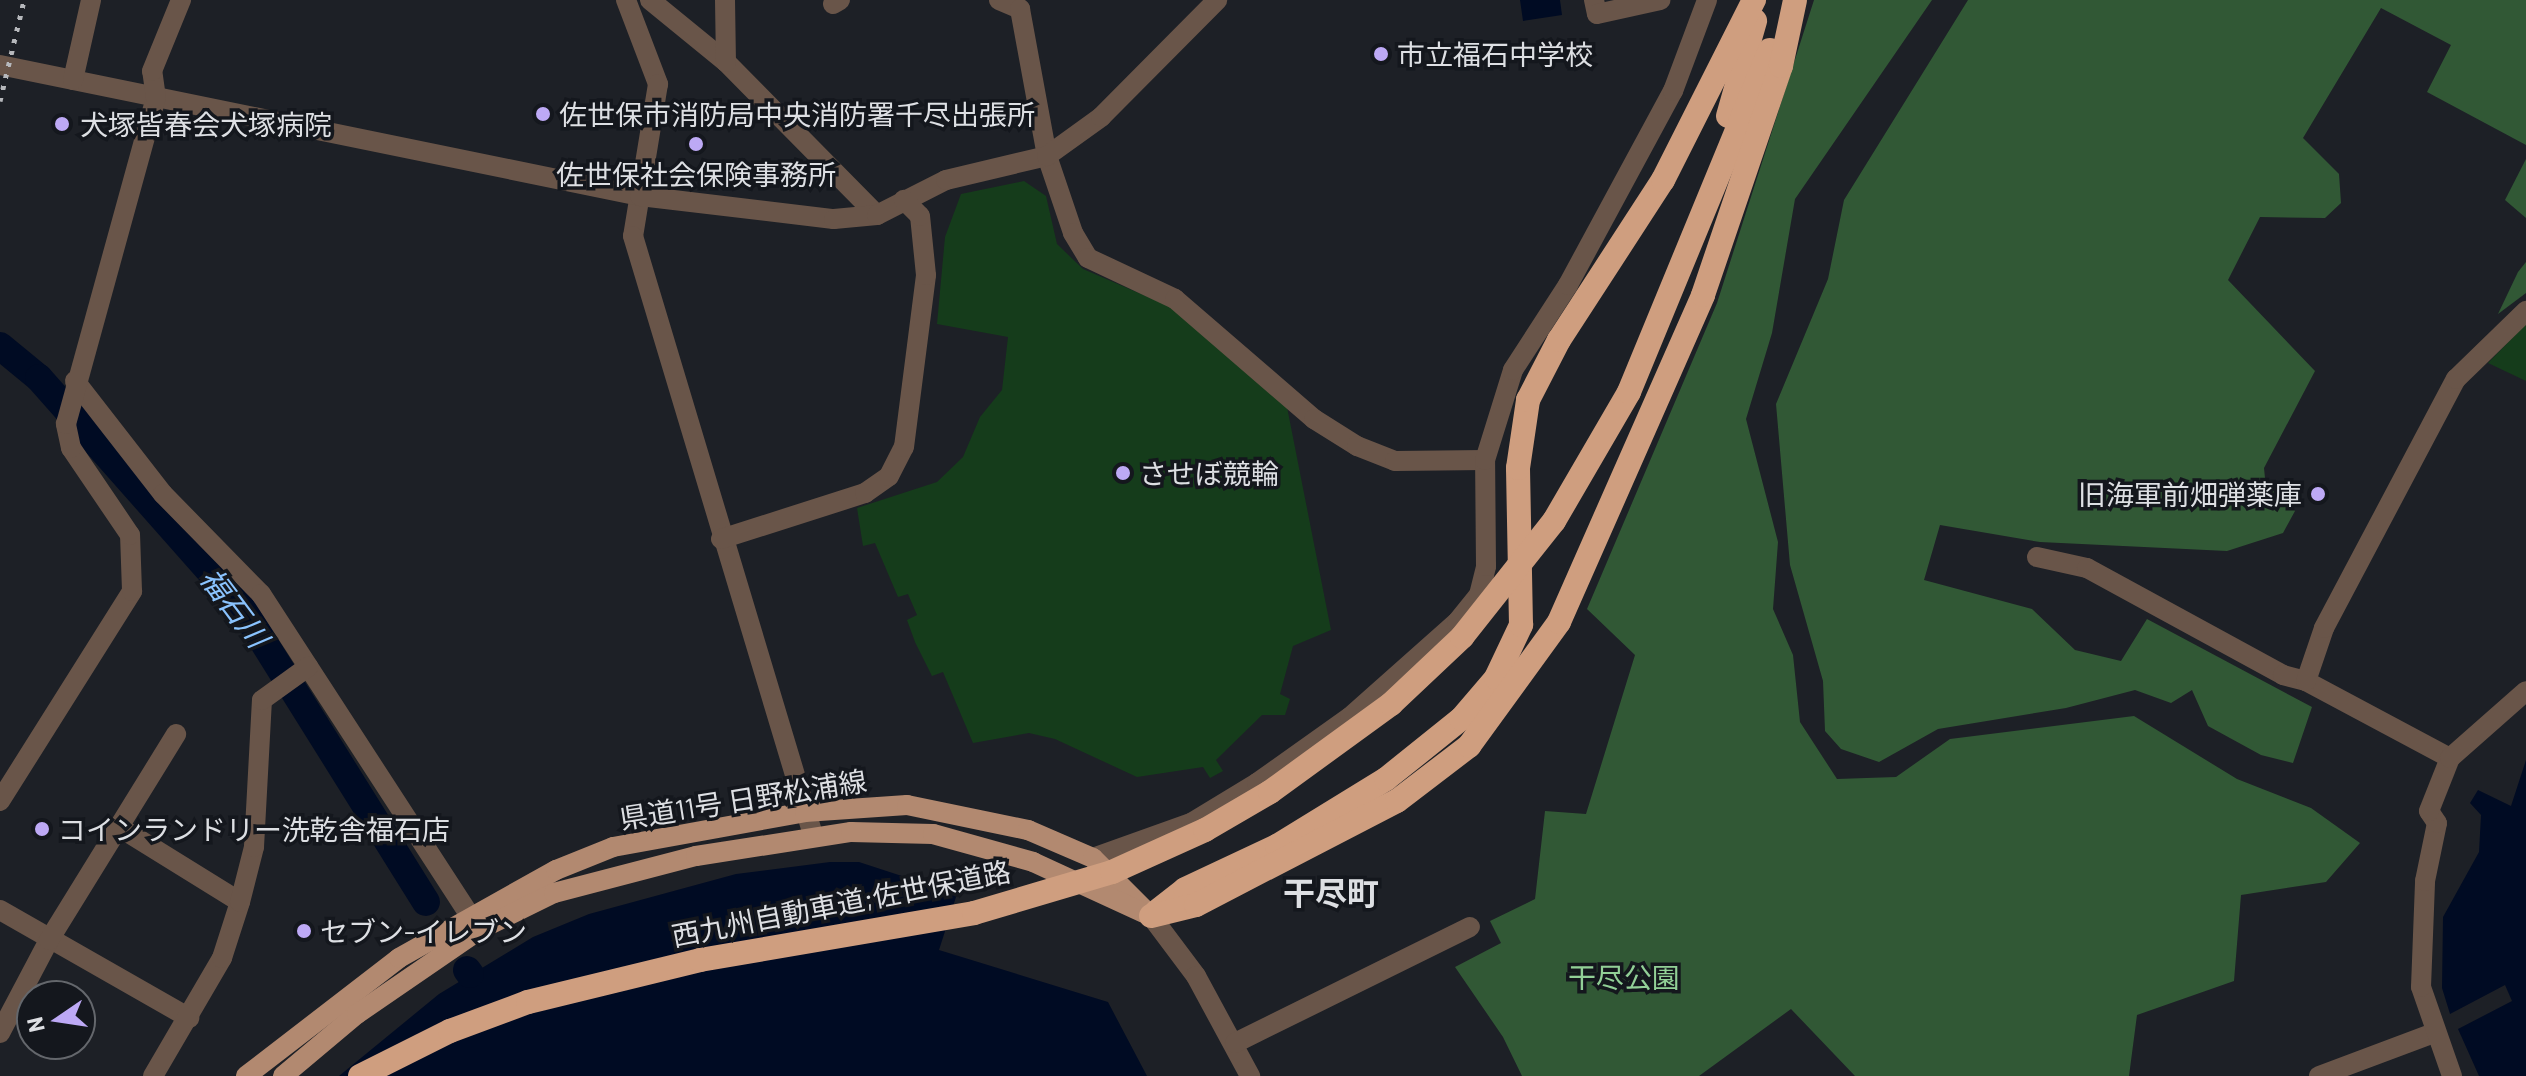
<!DOCTYPE html>
<meta charset="utf-8">
<style>
body{margin:0}
#map{position:relative;width:2526px;height:1076px;overflow:hidden;background:#1d2026;font-family:Barlow,"Noto Sans JP",sans-serif}
div>[style]{position:absolute}
.green>*{inset:0;background:#153c1b}
.forest>*{inset:0;background:#315835}
.water>*{inset:0;background:#000b23}
.river>*{height:28px;margin:-14px;padding:0 14px;transform-origin:14px;border-radius:14px;background:#000b23}
.minor>*{height:20px;margin:-10px;padding:0 10px;transform-origin:10px;border-radius:10px;background:#695549}
.major>*{height:20px;margin:-10px;padding:0 10px;transform-origin:10px;border-radius:10px;background:#b28970}
.highway>*{height:24px;margin:-12px;padding:0 12px;transform-origin:12px;border-radius:12px;background:#cf9e7f}
.rail>*{height:5px;margin-top:-2.5px;transform-origin:0;background:repeating-linear-gradient(90deg,#b6b8bc 0 4px,transparent 0 12px)}
.highway-bridge>*{height:24px;margin:-12px;padding:0 12px;transform-origin:12px;border-radius:12px;background:#cf9e7f}
.dots>*{width:22px;height:22px;translate:-50% -50%;box-sizing:border-box;border:4px solid #14171d;border-radius:50%}
span{translate:-50% -50%;white-space:nowrap;text-align:center;line-height:1.15;-webkit-text-stroke:7px #14171d;paint-order:stroke}
.poi-label{font-size:28px;color:#dddfe3}
.left{translate:0 -50%;text-align:left}
.right{translate:-100% -50%;text-align:right}
.street-label{font-size:28px;color:#dddfe3}
.park-label{font-size:28px;color:#92d097}
.water-label{font-size:30px;color:#8ac3fe;font-style:italic}
.quarter-label{font-size:32px;color:#dddfe3;font-weight:700}
.north{position:absolute;left:16px;top:980px;width:80px;height:80px;box-sizing:border-box;background:#14171d;border:2px solid #64676c;border-radius:50%;rotate:257deg;font-size:22px;font-weight:700;line-height:32px;text-align:center;color:#dddfe3}
.north::after{content:'';display:block;margin:auto;width:28px;height:36px;background:#bda9f5;clip-path:polygon(50% 0,100% 100%,50% 72%,0 100%)}
</style>
<div id="map">
<div class="green">
<div style="clip-path:polygon(1024px 181px,1046px 196px,1057px 244px,1083px 269px,1176px 309px,1287px 407px,1331px 630px,1293px 646px,1280px 694px,1290px 699px,1285px 715px,1262px 715px,1216px 760px,1223px 771px,1210px 778px,1203px 767px,1137px 777px,1055px 739px,1029px 733px,973px 743px,943px 672px,932px 676px,915px 642px,907px 620px,917px 615px,908px 594px,898px 597px,875px 543px,863px 546px,857px 508px,937px 482px,963px 457px,980px 417px,1002px 390px,1008px 337px,937px 324px,945px 237px,961px 194px)"></div>
<div style="clip-path:polygon(2526px 324px,2526px 381px,2488px 363px)"></div>
</div>
<div class="forest">
<div style="clip-path:polygon(1814px 0,1932px 0,1795px 199px,1772px 333px,1746px 419px,1778px 542px,1773px 609px,1793px 655px,1800px 722px,1837px 779px,1896px 777px,1950px 739px,2134px 716px,2237px 779px,2311px 808px,2360px 843px,2326px 882px,2241px 895px,2234px 981px,2137px 1015px,2129px 1076px,1855px 1076px,1791px 1009px,1699px 1076px,1522px 1076px,1503px 1037px,1455px 967px,1501px 943px,1490px 921px,1535px 899px,1545px 811px,1586px 814px,1635px 655px,1587px 609px,1717px 303px)"></div>
<div style="clip-path:polygon(1968px 0,2526px 0,2526px 145px,2427px 92px,2451px 45px,2381px 8px,2303px 138px,2339px 174px,2341px 203px,2325px 218px,2260px 217px,2228px 280px,2315px 371px,2264px 468px,2265px 478px,2295px 511px,2283px 533px,2227px 551px,2040px 542px,1940px 525px,1924px 580px,2032px 609px,2075px 650px,2121px 661px,2147px 619px,2312px 707px,2293px 763px,2261px 755px,2208px 726px,2192px 690px,2171px 703px,2135px 690px,2066px 708px,1938px 729px,1879px 762px,1841px 749px,1825px 731px,1823px 681px,1790px 565px,1776px 404px,1828px 279px,1844px 200px)"></div>
<div style="clip-path:polygon(2526px 159px,2526px 218px,2505px 200px)"></div>
<div style="clip-path:polygon(2526px 262px,2526px 293px,2498px 314px,2518px 272px)"></div>
</div>
<div class="water">
<div style="clip-path:polygon(1520px 0,1560px 0,1562px 15px,1523px 21px)"></div>
<div style="clip-path:polygon(2526px 760px,2526px 1076px,2479px 1076px,2458px 1029px,2512px 1001px,2505px 985px,2450px 1014px,2442px 988px,2443px 917px,2479px 852px,2481px 815px,2470px 803px,2478px 790px,2511px 806px)"></div>
<div style="clip-path:polygon(830px 862px,859px 862px,957px 894px,939px 950px,1108px 1002px,1147px 1076px,339px 1076px,439px 994px,533px 937px,589px 914px,736px 874px)"></div>
</div>
<div class="river">
<div style="left:0;top:346px;width:50px;rotate:39.4deg"></div>
<div style="left:39px;top:378px;width:305px;rotate:48.5deg"></div>
<div style="left:241px;top:606px;width:349px;rotate:58deg"></div>
<div style="left:467px;top:970px;width:5px;rotate:53deg"></div>
</div>
<div class="minor">
<div style="left:626px;top:0;width:90px;rotate:69.1deg"></div>
<div style="left:658px;top:84px;width:154px;rotate:99.3deg"></div>
<div style="left:633px;top:236px;width:625px;rotate:73.27deg"></div>
<div style="left:650px;top:0;width:98px;rotate:39.2deg"></div>
<div style="left:726px;top:62px;width:215px;rotate:45.4deg"></div>
<div style="left:725px;top:0;width:62px;rotate:89.1deg"></div>
<div style="left:999px;top:0;width:23px;rotate:23deg"></div>
<div style="left:1020px;top:9px;width:149px;rotate:79.6deg"></div>
<div style="left:1047px;top:156px;width:81px;rotate:71.3deg"></div>
<div style="left:1073px;top:233px;width:29px;rotate:59deg"></div>
<div style="left:1088px;top:258px;width:96px;rotate:25.2deg"></div>
<div style="left:1175px;top:299px;width:184px;rotate:40.8deg"></div>
<div style="left:1314px;top:419px;width:51px;rotate:32.1deg"></div>
<div style="left:1357px;top:446px;width:41px;rotate:21.5deg"></div>
<div style="left:1395px;top:461px;width:90px;rotate:-0.6deg"></div>
<div style="left:1594px;top:0;width:14px;rotate:78deg"></div>
<div style="left:1597px;top:14px;width:65px;rotate:-12.5deg"></div>
<div style="left:833px;top:4px;width:8px;rotate:-30deg"></div>
<div style="left:0;top:65px;width:653px;rotate:11.57deg"></div>
<div style="left:640px;top:196px;width:195px;rotate:6.8deg"></div>
<div style="left:834px;top:219px;width:43px;rotate:-5.3deg"></div>
<div style="left:877px;top:215px;width:77px;rotate:-26.9deg"></div>
<div style="left:946px;top:180px;width:104px;rotate:-13.4deg"></div>
<div style="left:1047px;top:156px;width:67px;rotate:-35.8deg"></div>
<div style="left:1101px;top:117px;width:165px;rotate:-45.2deg"></div>
<div style="left:73px;top:80px;width:82px;rotate:-77.3deg"></div>
<div style="left:75px;top:381px;width:143px;rotate:52.1deg"></div>
<div style="left:163px;top:494px;width:140px;rotate:45.6deg"></div>
<div style="left:261px;top:594px;width:401px;rotate:57deg"></div>
<div style="left:721px;top:539px;width:151px;rotate:-17.7deg"></div>
<div style="left:865px;top:493px;width:29px;rotate:-35deg"></div>
<div style="left:889px;top:476px;width:33px;rotate:-63deg"></div>
<div style="left:904px;top:447px;width:173px;rotate:-82.7deg"></div>
<div style="left:926px;top:275px;width:59px;rotate:-95.8deg"></div>
<div style="left:920px;top:216px;width:23px;rotate:-135deg"></div>
<div style="left:2037px;top:557px;width:51px;rotate:12.4deg"></div>
<div style="left:2087px;top:568px;width:223px;rotate:28.6deg"></div>
<div style="left:2283px;top:675px;width:24px;rotate:15deg"></div>
<div style="left:2450px;top:758px;width:163px;rotate:-151.9deg"></div>
<div style="left:2306px;top:681px;width:56px;rotate:-71.2deg"></div>
<div style="left:2324px;top:628px;width:282px;rotate:-62.1deg"></div>
<div style="left:2456px;top:379px;width:98px;rotate:-44.2deg"></div>
<div style="left:0;top:801px;width:248px;rotate:-57.8deg"></div>
<div style="left:132px;top:591px;width:56px;rotate:-92deg"></div>
<div style="left:130px;top:535px;width:105px;rotate:-124.1deg"></div>
<div style="left:71px;top:448px;width:25px;rotate:-102deg"></div>
<div style="left:66px;top:424px;width:338px;rotate:-74.6deg"></div>
<div style="left:156px;top:98px;width:27px;rotate:-98deg"></div>
<div style="left:152px;top:71px;width:77px;rotate:-67.8deg"></div>
<div style="left:119px;top:827px;width:142px;rotate:31.8deg"></div>
<div style="left:1093px;top:858px;width:104px;rotate:-19.7deg"></div>
<div style="left:1191px;top:823px;width:77px;rotate:-31.2deg"></div>
<div style="left:1257px;top:783px;width:114px;rotate:-35.4deg"></div>
<div style="left:1350px;top:717px;width:143px;rotate:-41.6deg"></div>
<div style="left:1457px;top:622px;width:35px;rotate:-51deg"></div>
<div style="left:1479px;top:595px;width:30px;rotate:-76deg"></div>
<div style="left:1486px;top:566px;width:106px;rotate:-90.5deg"></div>
<div style="left:1485px;top:460px;width:94px;rotate:-72.7deg"></div>
<div style="left:1513px;top:370px;width:101px;rotate:-57.1deg"></div>
<div style="left:1568px;top:285px;width:221px;rotate:-61.6deg"></div>
<div style="left:1673px;top:91px;width:97px;rotate:-69.5deg"></div>
<div style="left:0;top:910px;width:218px;rotate:29.7deg"></div>
<div style="left:1151px;top:916px;width:75px;rotate:53.1deg"></div>
<div style="left:1196px;top:976px;width:114px;rotate:61.6deg"></div>
<div style="left:0;top:1033px;width:105px;rotate:-62.2deg"></div>
<div style="left:49px;top:940px;width:242px;rotate:-58.3deg"></div>
<div style="left:1235px;top:1043px;width:262px;rotate:-26.3deg"></div>
<div style="left:153px;top:1076px;width:137px;rotate:-59.7deg"></div>
<div style="left:222px;top:958px;width:59px;rotate:-72.2deg"></div>
<div style="left:240px;top:902px;width:57px;rotate:-75.7deg"></div>
<div style="left:254px;top:847px;width:147px;rotate:-86.9deg"></div>
<div style="left:262px;top:700px;width:57px;rotate:-35.7deg"></div>
<div style="left:2319px;top:1076px;width:123px;rotate:-20.5deg"></div>
<div style="left:2452px;top:1076px;width:94px;rotate:-109.2deg"></div>
<div style="left:2421px;top:987px;width:106px;rotate:-87.8deg"></div>
<div style="left:2425px;top:881px;width:59px;rotate:-78.3deg"></div>
<div style="left:2437px;top:823px;width:14px;rotate:-124deg"></div>
<div style="left:2429px;top:811px;width:57px;rotate:-68.4deg"></div>
<div style="left:2450px;top:758px;width:101px;rotate:-41.4deg"></div>
</div>
<div class="major">
<div style="left:246px;top:1076px;width:193px;rotate:-37.6deg"></div>
<div style="left:399px;top:958px;width:180px;rotate:-29.3deg"></div>
<div style="left:556px;top:870px;width:61px;rotate:-22deg"></div>
<div style="left:613px;top:847px;width:195px;rotate:-10.3deg"></div>
<div style="left:805px;top:812px;width:102px;rotate:-3.9deg"></div>
<div style="left:907px;top:805px;width:124px;rotate:11.7deg"></div>
<div style="left:1028px;top:830px;width:71px;rotate:23.3deg"></div>
<div style="left:1093px;top:858px;width:82px;rotate:45deg"></div>
<div style="left:283px;top:1076px;width:97px;rotate:-40deg"></div>
<div style="left:357px;top:1014px;width:148px;rotate:-34.5deg"></div>
<div style="left:479px;top:930px;width:84px;rotate:-26.3deg"></div>
<div style="left:554px;top:893px;width:147px;rotate:-14.6deg"></div>
<div style="left:696px;top:856px;width:157px;rotate:-8.8deg"></div>
<div style="left:851px;top:832px;width:82px;rotate:1.4deg"></div>
<div style="left:933px;top:834px;width:104px;rotate:15.6deg"></div>
<div style="left:1033px;top:862px;width:122px;rotate:24.7deg"></div>
</div>
<div class="highway">
<div style="left:1728px;top:116px;width:99px;rotate:-74.1deg"></div>
<div style="left:1554px;top:521px;width:149px;rotate:-59.8deg"></div>
<div style="left:1629px;top:392px;width:370px;rotate:-67.6deg"></div>
<div style="left:1156px;top:912px;width:37px;rotate:-38deg"></div>
<div style="left:1185px;top:889px;width:102px;rotate:-25.1deg"></div>
<div style="left:1277px;top:846px;width:128px;rotate:-31.6deg"></div>
<div style="left:1386px;top:779px;width:96px;rotate:-38.7deg"></div>
<div style="left:1461px;top:719px;width:54px;rotate:-49.5deg"></div>
<div style="left:1496px;top:678px;width:59px;rotate:-64.7deg"></div>
<div style="left:1521px;top:625px;width:157px;rotate:-91.1deg"></div>
<div style="left:1518px;top:468px;width:69px;rotate:-81.6deg"></div>
<div style="left:1528px;top:400px;width:68px;rotate:-62.7deg"></div>
<div style="left:1559px;top:340px;width:191px;rotate:-57deg"></div>
<div style="left:1663px;top:180px;width:202px;rotate:-63.2deg"></div>
<div style="left:1151px;top:916px;width:46px;rotate:-13.7deg"></div>
<div style="left:1196px;top:905px;width:226px;rotate:-27.4deg"></div>
<div style="left:1397px;top:801px;width:91px;rotate:-37.4deg"></div>
<div style="left:1469px;top:746px;width:153px;rotate:-54deg"></div>
<div style="left:1559px;top:622px;width:357px;rotate:-66.2deg"></div>
<div style="left:1703px;top:295px;width:242px;rotate:-71.2deg"></div>
<div style="left:1781px;top:66px;width:67px;rotate:-78deg"></div>
</div>
<div class="rail">
<div style="left:0;top:101px;width:104px;rotate:-76.6deg"></div>
</div>
<div class="highway-bridge">
<div style="left:360px;top:1076px;width:101px;rotate:-26.6deg"></div>
<div style="left:450px;top:1031px;width:83px;rotate:-20.4deg"></div>
<div style="left:528px;top:1002px;width:177px;rotate:-13.7deg"></div>
<div style="left:700px;top:960px;width:278px;rotate:-9.7deg"></div>
<div style="left:974px;top:913px;width:144px;rotate:-16.5deg"></div>
<div style="left:1112px;top:872px;width:102px;rotate:-24.3deg"></div>
<div style="left:1205px;top:830px;width:75px;rotate:-30.3deg"></div>
<div style="left:1270px;top:792px;width:150px;rotate:-36deg"></div>
<div style="left:1391px;top:704px;width:98px;rotate:-43.3deg"></div>
<div style="left:1462px;top:637px;width:148px;rotate:-51.6deg"></div>
</div>
<div class="dots">
<div style="left:1381px;top:54px;background:#bda9f5"></div>
<div style="left:543px;top:114px;background:#bda9f5"></div>
<div style="left:62px;top:124px;background:#bda9f5"></div>
<div style="left:696px;top:144px;background:#bda9f5"></div>
<div style="left:1123px;top:473px;background:#bda9f5"></div>
<div style="left:2318px;top:494px;background:#bda9f5"></div>
<div style="left:42px;top:829px;background:#bda9f5"></div>
<div style="left:304px;top:931px;background:#bda9f5"></div>
</div>
<div class="poi-label">
<span class="left" style="left:1397px;top:54px">市立福石中学校</span>
<span class="left" style="left:559px;top:114px">佐世保市消防局中央消防署千尽出張所</span>
<span class="left" style="left:80px;top:124px">犬塚皆春会犬塚病院</span>
<span style="left:696px;top:174px">佐世保社会保険事務所</span>
<span class="left" style="left:1139px;top:473px">させぼ競輪</span>
<span class="right" style="left:2302px;top:494px">旧海軍前畑弾薬庫</span>
<span class="left" style="left:58px;top:829px">コインランドリー洗乾舎福石店</span>
<span class="left" style="left:320px;top:931px">セブン-イレブン</span>
</div>
<div class="street-label">
<span style="left:743px;top:799px;rotate:-9deg">県道11号 日野松浦線</span>
<span style="left:841px;top:903px;rotate:-11deg">西九州自動車道;佐世保道路</span>
</div>
<div class="park-label">
<span style="left:1624px;top:977px">干尽公園</span>
</div>
<div class="water-label">
<span style="left:235px;top:607px;rotate:53deg">福石川</span>
</div>
<div class="quarter-label">
<span style="left:1331px;top:892px">干尽町</span>
</div>
<div class="north">N</div>
</div>
